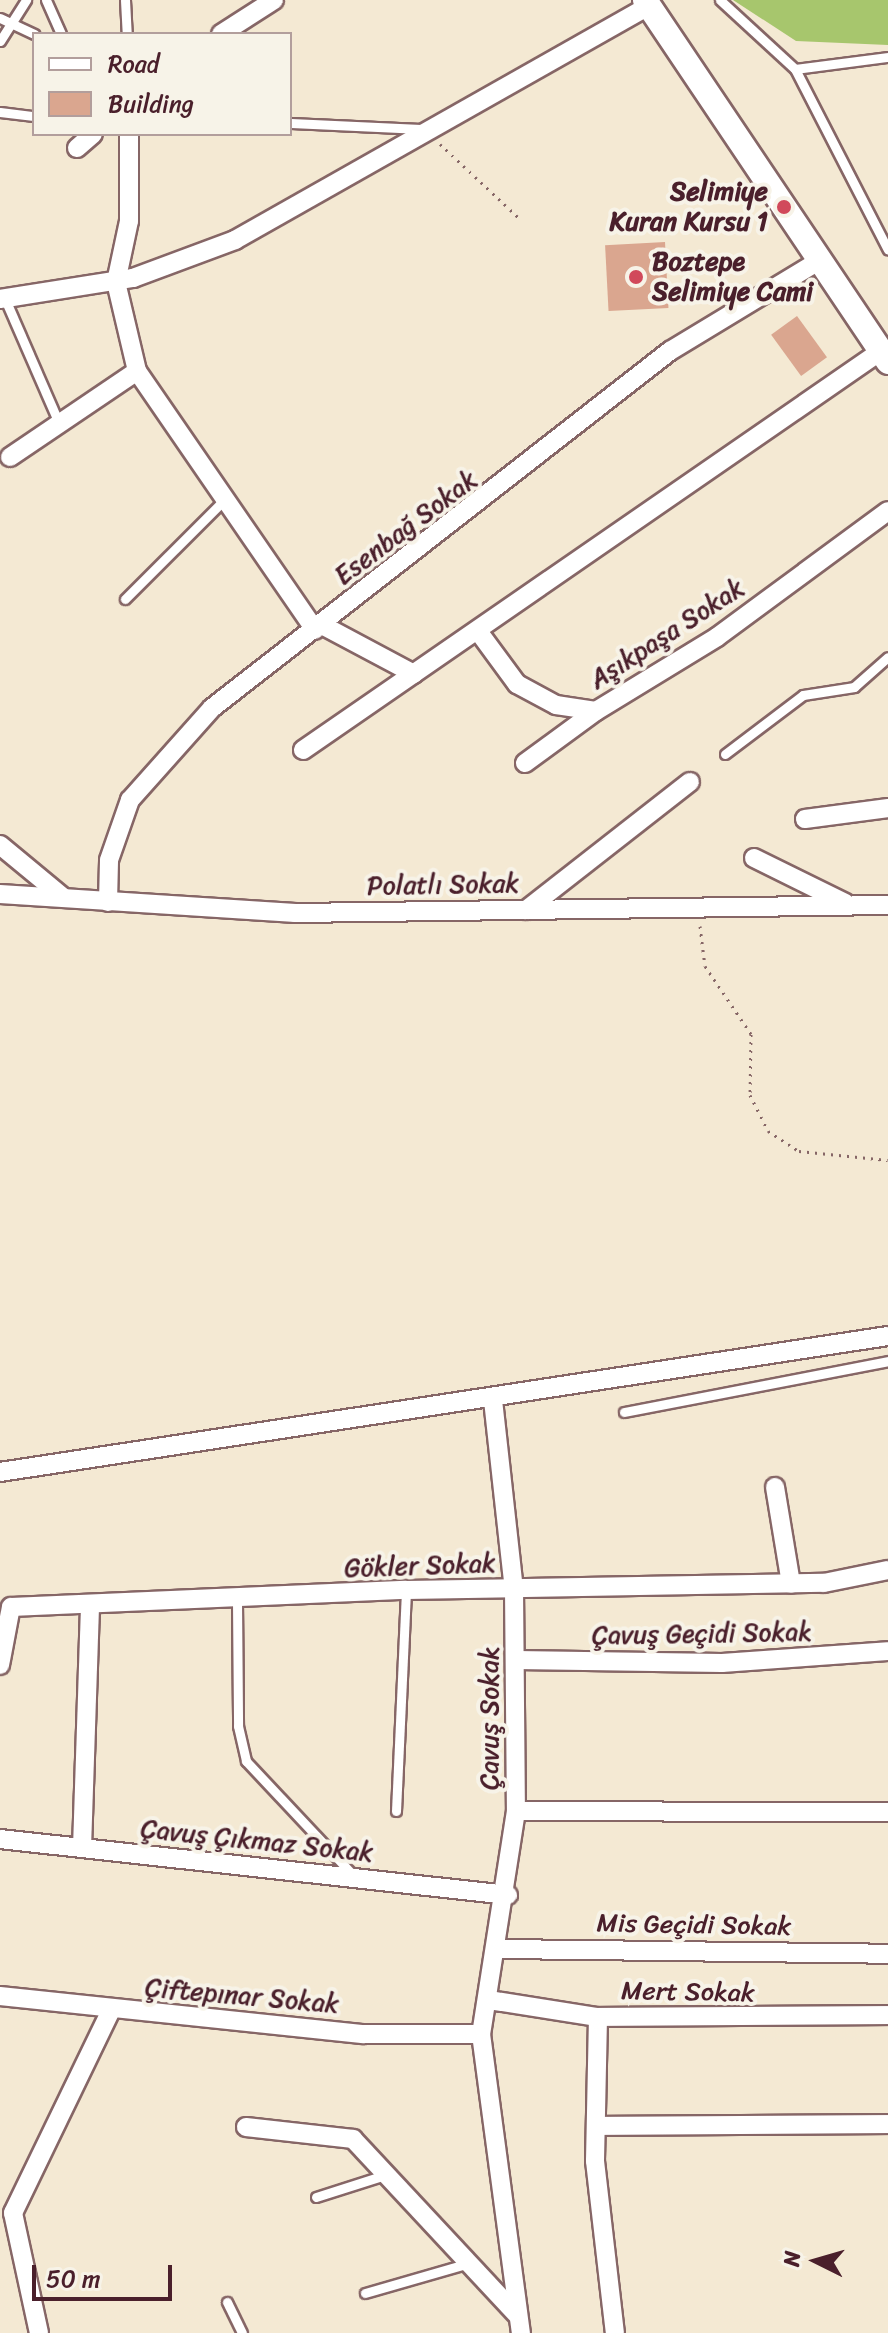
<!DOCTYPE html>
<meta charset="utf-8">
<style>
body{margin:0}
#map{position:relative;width:888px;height:2333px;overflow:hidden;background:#f4e9d3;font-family:Sriracha,sans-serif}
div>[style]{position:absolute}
.green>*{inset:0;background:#a7c66d}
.building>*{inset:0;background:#daa68f;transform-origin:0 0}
.path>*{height:3px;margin-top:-1.5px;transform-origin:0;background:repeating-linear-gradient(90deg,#866666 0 2px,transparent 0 8px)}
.roads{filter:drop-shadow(2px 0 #866666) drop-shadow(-2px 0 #866666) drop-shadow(0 2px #866666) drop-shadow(0 -2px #866666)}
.lane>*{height:9px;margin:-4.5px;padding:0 4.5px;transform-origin:4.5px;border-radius:4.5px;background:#fff}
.street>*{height:18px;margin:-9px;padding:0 9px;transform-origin:9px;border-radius:9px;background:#fff}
.secondary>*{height:24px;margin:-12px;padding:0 12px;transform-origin:12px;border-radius:12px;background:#fff}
.dots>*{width:22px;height:22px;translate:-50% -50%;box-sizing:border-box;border:4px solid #f7f3e8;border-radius:50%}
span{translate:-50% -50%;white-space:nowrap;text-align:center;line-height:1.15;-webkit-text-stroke:8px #f7f3e8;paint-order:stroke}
.poi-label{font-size:26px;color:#4a1f2b;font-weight:700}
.right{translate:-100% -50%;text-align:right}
.left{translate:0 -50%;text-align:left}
.street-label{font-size:26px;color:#4a1f2b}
.legend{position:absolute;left:32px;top:32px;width:260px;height:104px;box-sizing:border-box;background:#f7f3e8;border:2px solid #b29e9c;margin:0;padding:10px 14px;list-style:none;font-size:24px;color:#4a1f2b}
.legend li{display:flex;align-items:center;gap:16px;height:40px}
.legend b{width:40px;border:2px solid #b29e9c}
.north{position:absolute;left:776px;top:2221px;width:80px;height:80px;-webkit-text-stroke:6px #f7f3e8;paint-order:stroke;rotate:275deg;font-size:22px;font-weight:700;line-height:32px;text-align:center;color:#4a1f2b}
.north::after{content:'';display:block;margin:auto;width:28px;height:36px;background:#4a1f2b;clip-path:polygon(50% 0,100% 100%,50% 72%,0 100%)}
.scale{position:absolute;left:32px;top:2265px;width:140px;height:36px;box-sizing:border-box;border:4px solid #4a1f2b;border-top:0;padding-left:10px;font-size:24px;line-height:28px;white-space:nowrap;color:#4a1f2b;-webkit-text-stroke:6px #f7f3e8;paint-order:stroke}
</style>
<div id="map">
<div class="green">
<div style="clip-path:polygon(733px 0,888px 0,888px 45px,796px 41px)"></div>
</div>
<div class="building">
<div style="left:665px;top:242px;width:66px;height:60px;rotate:87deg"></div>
<div style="left:797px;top:316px;width:51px;height:32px;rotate:54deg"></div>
</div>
<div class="path">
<div style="left:440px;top:144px;width:108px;rotate:43.1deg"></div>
<div style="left:700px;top:926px;width:40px;rotate:82.9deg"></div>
<div style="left:705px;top:966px;width:82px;rotate:55.9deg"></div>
<div style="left:751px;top:1034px;width:61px;rotate:90.9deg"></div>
<div style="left:750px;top:1095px;width:40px;rotate:63.4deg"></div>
<div style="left:768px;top:1131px;width:37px;rotate:33deg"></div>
<div style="left:799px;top:1151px;width:89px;rotate:5.8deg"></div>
</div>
<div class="roads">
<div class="lane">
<div style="left:46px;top:0;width:37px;rotate:66deg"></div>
<div style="left:125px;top:0;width:34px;rotate:87deg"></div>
<div style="left:720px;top:0;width:102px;rotate:42.6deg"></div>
<div style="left:795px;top:69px;width:203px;rotate:62.8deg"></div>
<div style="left:0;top:18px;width:38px;rotate:25deg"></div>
<div style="left:0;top:41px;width:49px;rotate:-57.6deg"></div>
<div style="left:795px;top:69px;width:94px;rotate:-7.4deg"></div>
<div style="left:0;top:112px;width:34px;rotate:7deg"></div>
<div style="left:290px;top:123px;width:132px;rotate:2.6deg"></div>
<div style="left:5px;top:299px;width:135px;rotate:66.5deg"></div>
<div style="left:125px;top:599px;width:141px;rotate:-45deg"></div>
<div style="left:725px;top:754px;width:98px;rotate:-37.1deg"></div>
<div style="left:803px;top:695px;width:52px;rotate:-8.9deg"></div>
<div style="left:854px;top:687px;width:45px;rotate:-41.4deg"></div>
<div style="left:624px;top:1412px;width:269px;rotate:-10.9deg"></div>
<div style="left:237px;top:1602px;width:124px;rotate:89.5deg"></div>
<div style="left:238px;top:1726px;width:36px;rotate:77deg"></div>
<div style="left:246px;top:1761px;width:156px;rotate:46.8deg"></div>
<div style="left:396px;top:1811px;width:221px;rotate:-87.4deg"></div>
<div style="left:316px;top:2197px;width:72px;rotate:-17.7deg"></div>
<div style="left:365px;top:2293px;width:108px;rotate:-16.1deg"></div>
<div style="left:227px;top:2302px;width:34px;rotate:64deg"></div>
</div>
<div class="street">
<div style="left:221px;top:34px;width:63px;rotate:-32.7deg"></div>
<div style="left:129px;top:134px;width:87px;rotate:90deg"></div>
<div style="left:129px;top:221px;width:62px;rotate:102deg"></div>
<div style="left:116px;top:282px;width:91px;rotate:76.7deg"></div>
<div style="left:137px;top:371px;width:314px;rotate:55.5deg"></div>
<div style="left:77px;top:148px;width:21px;rotate:-41deg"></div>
<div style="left:0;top:299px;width:135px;rotate:-9deg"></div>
<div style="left:133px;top:278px;width:109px;rotate:-20.4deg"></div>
<div style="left:235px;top:240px;width:476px;rotate:-29.5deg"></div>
<div style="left:10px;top:457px;width:153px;rotate:-34.1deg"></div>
<div style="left:322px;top:625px;width:104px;rotate:28deg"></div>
<div style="left:478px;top:631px;width:66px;rotate:53.7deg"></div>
<div style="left:517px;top:684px;width:44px;rotate:28.3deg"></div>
<div style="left:556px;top:705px;width:40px;rotate:8.5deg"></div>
<div style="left:596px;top:711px;width:142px;rotate:-31.4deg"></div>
<div style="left:717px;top:637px;width:212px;rotate:-36.4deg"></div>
<div style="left:303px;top:750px;width:702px;rotate:-34.62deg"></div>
<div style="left:525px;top:763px;width:88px;rotate:-36.2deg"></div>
<div style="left:805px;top:819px;width:84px;rotate:-7.5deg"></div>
<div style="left:0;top:845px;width:83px;rotate:39.6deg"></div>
<div style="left:754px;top:858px;width:102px;rotate:26.3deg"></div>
<div style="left:0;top:894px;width:296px;rotate:3.7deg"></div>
<div style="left:295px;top:913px;width:593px;rotate:-0.77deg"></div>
<div style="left:108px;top:902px;width:42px;rotate:-88.6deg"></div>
<div style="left:109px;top:860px;width:64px;rotate:-70.7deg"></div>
<div style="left:130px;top:800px;width:123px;rotate:-48.3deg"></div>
<div style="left:212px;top:708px;width:581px;rotate:-37.94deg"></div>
<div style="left:670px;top:351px;width:175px;rotate:-31.2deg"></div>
<div style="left:526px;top:910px;width:208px;rotate:-38deg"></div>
<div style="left:493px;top:1400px;width:190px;rotate:83.7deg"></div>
<div style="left:514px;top:1589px;width:222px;rotate:89.5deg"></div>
<div style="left:516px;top:1811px;width:226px;rotate:98.9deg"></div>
<div style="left:481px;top:2034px;width:302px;rotate:82.4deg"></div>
<div style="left:0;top:1472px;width:898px;rotate:-8.71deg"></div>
<div style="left:775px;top:1487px;width:98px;rotate:80.6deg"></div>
<div style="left:516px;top:1660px;width:206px;rotate:0.8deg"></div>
<div style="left:722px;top:1663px;width:166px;rotate:-4.1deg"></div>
<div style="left:0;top:1665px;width:59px;rotate:-79.3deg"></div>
<div style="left:11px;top:1607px;width:395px;rotate:-2.5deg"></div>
<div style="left:406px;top:1590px;width:418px;rotate:-1deg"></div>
<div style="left:824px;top:1583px;width:65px;rotate:-11.5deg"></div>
<div style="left:516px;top:1811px;width:372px;rotate:0.2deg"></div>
<div style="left:0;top:1839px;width:511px;rotate:6.29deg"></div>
<div style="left:82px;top:1848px;width:242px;rotate:-88.1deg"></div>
<div style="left:500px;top:1949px;width:388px;rotate:0.7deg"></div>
<div style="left:0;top:1996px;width:366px;rotate:6deg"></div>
<div style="left:364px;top:2034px;width:117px"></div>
<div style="left:489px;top:2000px;width:110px;rotate:8.9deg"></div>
<div style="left:598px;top:2017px;width:290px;rotate:-0.4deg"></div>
<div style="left:598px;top:2017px;width:144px;rotate:91.2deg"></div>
<div style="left:595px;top:2161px;width:173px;rotate:83.4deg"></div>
<div style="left:596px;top:2126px;width:292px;rotate:-0.4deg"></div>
<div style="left:246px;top:2127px;width:108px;rotate:6.4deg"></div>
<div style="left:353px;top:2139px;width:239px;rotate:47deg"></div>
<div style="left:39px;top:2333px;width:123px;rotate:-102.2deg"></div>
<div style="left:13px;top:2213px;width:225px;rotate:-64.2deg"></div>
</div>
<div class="secondary">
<div style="left:645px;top:0;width:436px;rotate:56.1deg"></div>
</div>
</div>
<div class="dots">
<div style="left:784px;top:207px;background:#d1495b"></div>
<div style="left:636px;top:277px;background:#d1495b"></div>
</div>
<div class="poi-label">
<span class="right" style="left:768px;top:207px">Selimiye<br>Kuran Kursu 1</span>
<span class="left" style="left:652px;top:277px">Boztepe<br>Selimiye Cami</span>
</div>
<div class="street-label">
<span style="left:406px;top:528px;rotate:-37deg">Esenbağ Sokak</span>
<span style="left:667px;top:634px;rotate:-33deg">Aşıkpaşa Sokak</span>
<span style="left:443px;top:885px;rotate:-1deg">Polatlı Sokak</span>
<span style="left:420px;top:1566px;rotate:-2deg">Gökler Sokak</span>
<span style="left:702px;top:1634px;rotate:-1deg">Çavuş Geçidi Sokak</span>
<span style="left:490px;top:1718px;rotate:-90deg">Çavuş Sokak</span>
<span style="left:257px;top:1841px;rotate:6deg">Çavuş Çıkmaz Sokak</span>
<span style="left:694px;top:1925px;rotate:1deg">Mis Geçidi Sokak</span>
<span style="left:688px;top:1992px;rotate:1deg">Mert Sokak</span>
<span style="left:242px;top:1996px;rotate:5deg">Çiftepınar Sokak</span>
</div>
<ul class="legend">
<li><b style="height:10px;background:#fff"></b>Road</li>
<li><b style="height:22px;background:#daa68f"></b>Building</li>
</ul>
<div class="north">N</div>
<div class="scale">50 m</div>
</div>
